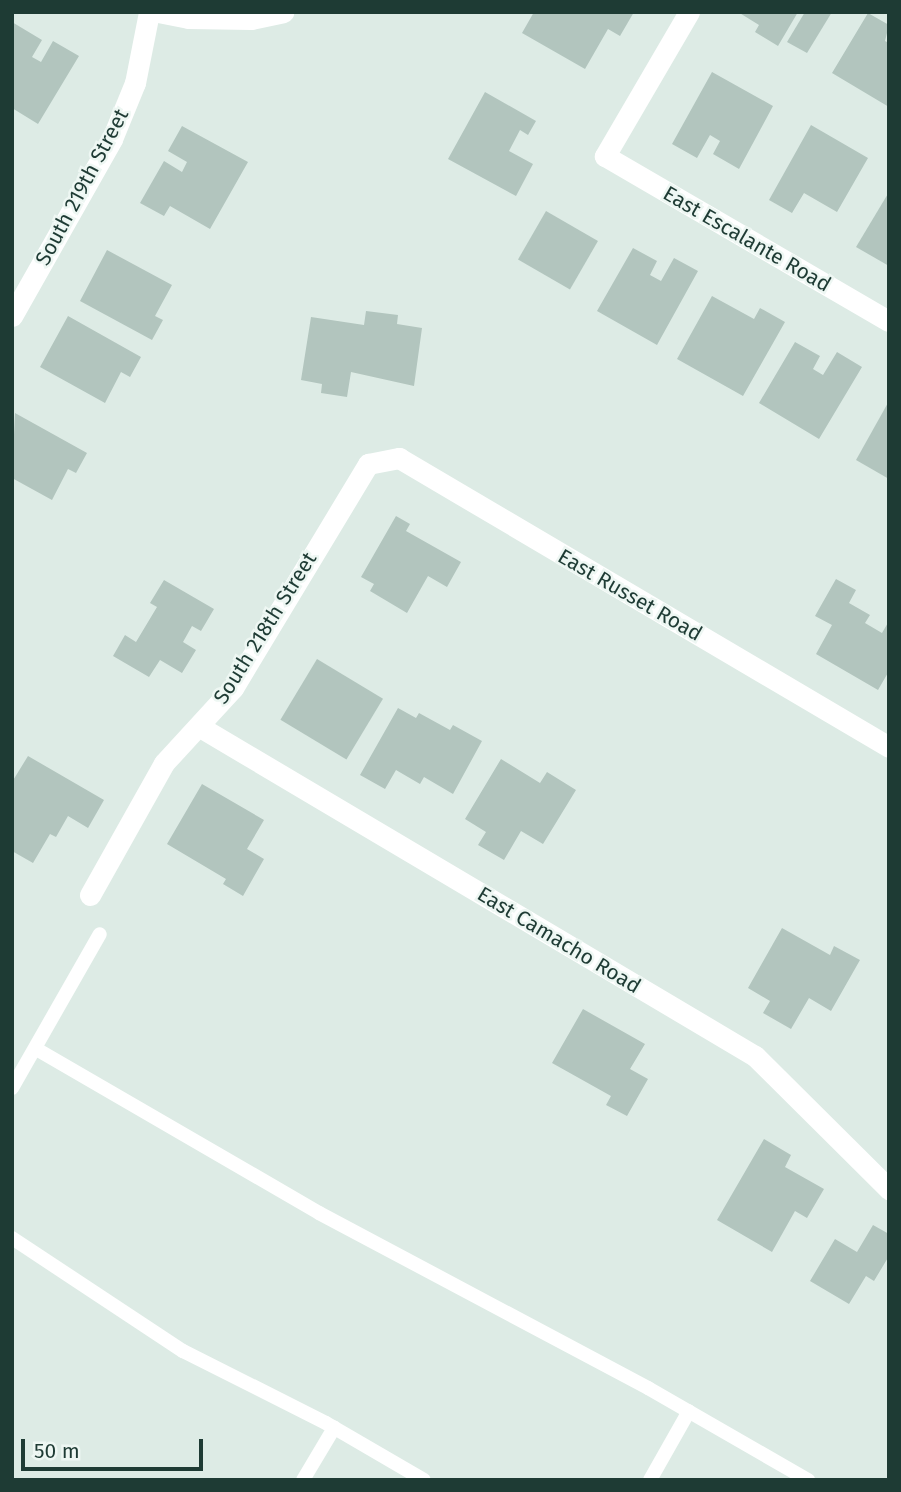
<!DOCTYPE html>
<style>
body{margin:0}
#map{position:relative;width:901px;height:1492px;overflow:hidden;background:#ddebe5;font-family:"Fira Sans",sans-serif}
div>[style]{position:absolute}
.building>*{inset:0;background:#b2c5be;transform-origin:0 0}
.lane>*{height:14px;margin:-7px;padding:0 7px;transform-origin:7px;border-radius:7px;background:#fff}
.street>*{height:21px;margin:-10.5px;padding:0 10.5px;transform-origin:10.5px;border-radius:10.5px;background:#fff}
span{translate:-50% -50%;white-space:nowrap;text-align:center;line-height:1.15;-webkit-text-stroke:5px #eef7f3;paint-order:stroke}
.street-label{font-size:21px;color:#1e3b34}
.frame{position:absolute;inset:0;border:14px solid #1e3b34;pointer-events:none}
.scale{position:absolute;left:21px;top:1439px;width:182px;height:32px;box-sizing:border-box;border:4px solid #1e3b34;border-top:0;padding-left:9px;font-size:21px;line-height:24px;white-space:nowrap;color:#1e3b34;-webkit-text-stroke:5px #eef7f3;paint-order:stroke}
</style>
<div id="map">
<div class="building">
<div style="clip-path:polygon(534px 12px,634px 12px,620px 36px,608px 29px,585px 69px,522px 33px)"></div>
<div style="clip-path:polygon(738px 12px,798px 12px,778px 46px,755px 32px,759px 25px)"></div>
<div style="clip-path:polygon(805px 12px,832px 12px,807px 53px,787px 42px)"></div>
<div style="clip-path:polygon(868px 13px,889px 25px,885px 41px,889px 43px,889px 107px,832px 73px)"></div>
<div style="clip-path:polygon(12px 22px,42px 40px,32px 57px,41px 62px,53px 41px,79px 56px,38px 124px,12px 108px)"></div>
<div style="clip-path:polygon(712px 72px,773px 106px,739px 169px,713px 154px,720px 141px,710px 135px,697px 158px,672px 144px)"></div>
<div style="clip-path:polygon(485px 92px,536px 121px,528px 135px,520px 130px,509px 151px,533px 164px,516px 196px,448px 159px)"></div>
<div style="clip-path:polygon(811px 125px,868px 158px,837px 212px,804px 193px,792px 213px,769px 200px)"></div>
<div style="clip-path:polygon(182px 126px,248px 162px,210px 229px,170px 206px,164px 216px,140px 203px,164px 161px,182px 172px,187px 162px,168px 151px)"></div>
<div style="clip-path:polygon(889px 192px,889px 266px,856px 247px)"></div>
<div style="left:546px;top:211px;width:60px;height:56px;rotate:30deg"></div>
<div style="clip-path:polygon(633px 248px,657px 261px,650px 275px,661px 281px,674px 258px,698px 271px,657px 345px,597px 311px)"></div>
<div style="clip-path:polygon(107px 250px,172px 285px,155px 316px,163px 320px,152px 340px,80px 301px)"></div>
<div style="clip-path:polygon(712px 296px,754px 319px,760px 308px,785px 322px,743px 396px,677px 359px)"></div>
<div style="clip-path:polygon(366px 311px,398px 315px,397px 324px,422px 328px,414px 386px,351px 372px,347px 397px,321px 393px,322px 384px,301px 380px,311px 317px,364px 325px)"></div>
<div style="clip-path:polygon(68px 316px,141px 357px,130px 377px,121px 372px,105px 403px,40px 367px)"></div>
<div style="clip-path:polygon(795px 342px,820px 356px,813px 369px,823px 375px,837px 352px,862px 367px,819px 439px,759px 403px)"></div>
<div style="clip-path:polygon(889px 401px,889px 479px,856px 460px)"></div>
<div style="clip-path:polygon(15px 413px,87px 453px,76px 473px,68px 469px,52px 500px,12px 478px)"></div>
<div style="clip-path:polygon(396px 516px,410px 524px,406px 531px,461px 562px,447px 587px,428px 576px,407px 613px,370px 591px,374px 584px,361px 577px)"></div>
<div style="clip-path:polygon(836px 579px,856px 590px,849px 603px,870px 615px,865px 623px,882px 633px,889px 621px,889px 671px,878px 690px,816px 654px,832px 625px,815px 616px)"></div>
<div style="clip-path:polygon(164px 580px,214px 609px,201px 631px,192px 626px,183px 642px,196px 650px,182px 673px,160px 660px,149px 677px,113px 656px,125px 635px,136px 642px,157px 607px,150px 603px)"></div>
<div style="left:317px;top:659px;width:77px;height:71px;rotate:31deg"></div>
<div style="clip-path:polygon(398px 708px,416px 718px,419px 713px,450px 730px,453px 725px,482px 741px,453px 794px,424px 777px,420px 784px,396px 770px,385px 789px,360px 775px)"></div>
<div style="clip-path:polygon(28px 756px,104px 800px,88px 828px,68px 816px,56px 837px,50px 834px,33px 863px,12px 851px,12px 782px)"></div>
<div style="clip-path:polygon(501px 759px,540px 783px,547px 772px,576px 790px,543px 844px,521px 831px,504px 860px,478px 845px,486px 832px,465px 819px)"></div>
<div style="clip-path:polygon(202px 784px,264px 820px,247px 849px,264px 859px,243px 896px,223px 884px,226px 879px,167px 844px)"></div>
<div style="clip-path:polygon(782px 928px,830px 955px,834px 946px,860px 960px,831px 1011px,809px 998px,791px 1029px,763px 1013px,770px 1001px,748px 988px)"></div>
<div style="clip-path:polygon(583px 1009px,645px 1044px,630px 1069px,648px 1079px,627px 1116px,606px 1105px,611px 1096px,552px 1063px)"></div>
<div style="clip-path:polygon(764px 1139px,791px 1155px,785px 1167px,824px 1189px,807px 1218px,795px 1211px,772px 1252px,717px 1220px)"></div>
<div style="clip-path:polygon(873px 1225px,889px 1234px,889px 1256px,874px 1281px,866px 1276px,849px 1304px,810px 1281px,835px 1239px,857px 1252px)"></div>
</div>
<div class="lane">
<div style="left:38px;top:1050px;width:325px;rotate:30.1deg"></div>
<div style="left:319px;top:1213px;width:373px;rotate:28deg"></div>
<div style="left:648px;top:1388px;width:185px;rotate:29.9deg"></div>
<div style="left:12px;top:1088px;width:177px;rotate:-60.3deg"></div>
<div style="left:12px;top:1238px;width:205px;rotate:33.5deg"></div>
<div style="left:183px;top:1351px;width:160px;rotate:26.7deg"></div>
<div style="left:326px;top:1423px;width:113px;rotate:30.2deg"></div>
<div style="left:303px;top:1480px;width:61px;rotate:-59.2deg"></div>
<div style="left:650px;top:1480px;width:79px;rotate:-60.5deg"></div>
</div>
<div class="street">
<div style="left:158px;top:12px;width:31px;rotate:11deg"></div>
<div style="left:188px;top:18px;width:63px;rotate:0.9deg"></div>
<div style="left:251px;top:19px;width:33px;rotate:-12deg"></div>
<div style="left:689px;top:12px;width:167px;rotate:120.3deg"></div>
<div style="left:605px;top:156px;width:328px;rotate:30.2deg"></div>
<div style="left:12px;top:316px;width:203px;rotate:-60.5deg"></div>
<div style="left:112px;top:139px;width:61px;rotate:-67.7deg"></div>
<div style="left:135px;top:83px;width:72px;rotate:-78.8deg"></div>
<div style="left:200px;top:727px;width:645px;rotate:30.66deg"></div>
<div style="left:755px;top:1056px;width:189px;rotate:44.8deg"></div>
<div style="left:90px;top:895px;width:151px;rotate:-60.7deg"></div>
<div style="left:164px;top:763px;width:102px;rotate:-47.4deg"></div>
<div style="left:233px;top:688px;width:262px;rotate:-58.9deg"></div>
<div style="left:368px;top:464px;width:32px;rotate:-11deg"></div>
<div style="left:399px;top:458px;width:569px;rotate:30.53deg"></div>
</div>
<div class="street-label">
<span style="left:82px;top:187px;rotate:-62deg">South 219th Street</span>
<span style="left:747px;top:239px;rotate:30deg">East Escalante Road</span>
<span style="left:630px;top:595px;rotate:30deg">East Russet Road</span>
<span style="left:265px;top:628px;rotate:-58deg">South 218th Street</span>
<span style="left:559px;top:940px;rotate:31deg">East Camacho Road</span>
</div>
<div class="frame"></div>
<div class="scale">50 m</div>
</div>
